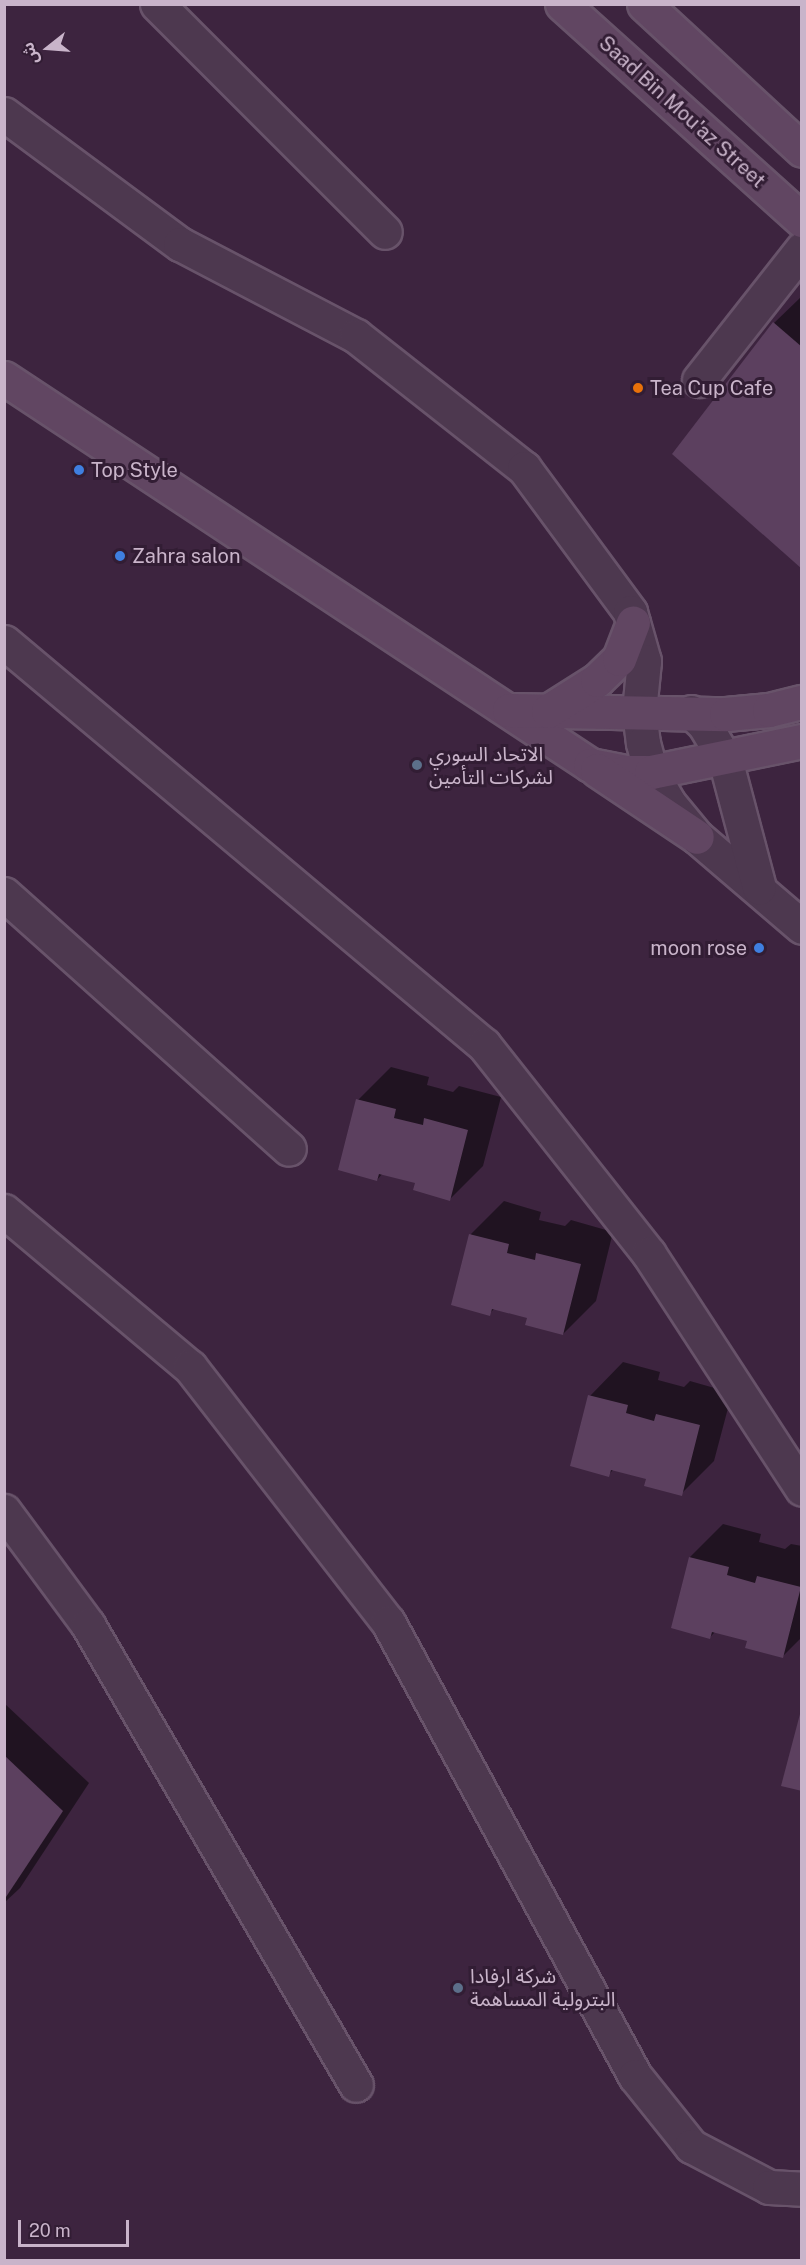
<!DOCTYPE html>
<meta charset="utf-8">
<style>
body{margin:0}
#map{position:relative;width:806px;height:2265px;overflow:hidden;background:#3d243f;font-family:"Public Sans","Noto Sans Arabic",sans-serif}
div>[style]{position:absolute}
.shadow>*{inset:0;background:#0007}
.building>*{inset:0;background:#5c405f}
.roads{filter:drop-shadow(2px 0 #68536a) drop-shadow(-2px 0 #68536a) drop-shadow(0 2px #68536a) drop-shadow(0 -2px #68536a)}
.street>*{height:33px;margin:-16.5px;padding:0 16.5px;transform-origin:16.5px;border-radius:16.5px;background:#4d384f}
.secondary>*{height:33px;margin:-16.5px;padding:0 16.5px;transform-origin:16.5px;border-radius:16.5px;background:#614662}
.dots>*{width:16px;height:16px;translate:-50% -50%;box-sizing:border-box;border:3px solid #321d34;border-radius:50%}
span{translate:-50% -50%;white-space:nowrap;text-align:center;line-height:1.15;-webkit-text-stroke:6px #321d34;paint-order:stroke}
.street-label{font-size:20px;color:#c9b4ca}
.poi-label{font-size:20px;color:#c9b4ca}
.left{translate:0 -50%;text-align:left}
.right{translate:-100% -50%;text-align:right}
.frame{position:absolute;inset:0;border:6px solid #c9b4ca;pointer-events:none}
.north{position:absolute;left:18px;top:18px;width:60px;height:60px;-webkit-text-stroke:4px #321d34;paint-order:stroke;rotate:253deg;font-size:16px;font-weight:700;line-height:24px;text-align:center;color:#c9b4ca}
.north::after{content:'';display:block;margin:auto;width:21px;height:27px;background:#c9b4ca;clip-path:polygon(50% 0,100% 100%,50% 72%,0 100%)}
.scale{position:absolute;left:18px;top:2220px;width:111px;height:27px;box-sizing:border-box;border:3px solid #c9b4ca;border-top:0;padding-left:8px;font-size:18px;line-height:21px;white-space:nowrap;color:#c9b4ca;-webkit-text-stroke:4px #321d34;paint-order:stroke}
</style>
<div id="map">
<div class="shadow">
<div style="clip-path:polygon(801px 297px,802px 297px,802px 567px,774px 323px)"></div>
<div style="clip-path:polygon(391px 1067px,429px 1077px,427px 1085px,453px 1092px,459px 1086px,501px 1097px,483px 1166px,450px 1199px,416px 1182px,383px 1173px,377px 1180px,358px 1100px)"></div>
<div style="clip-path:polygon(504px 1201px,541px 1212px,539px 1220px,565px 1226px,571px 1220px,613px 1232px,596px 1301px,563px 1334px,528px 1317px,495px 1308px,489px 1314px,471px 1234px)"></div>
<div style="clip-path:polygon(623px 1362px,660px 1372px,658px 1380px,684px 1387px,690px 1381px,732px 1393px,714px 1461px,681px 1494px,648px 1478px,614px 1469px,608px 1475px,590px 1396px)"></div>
<div style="clip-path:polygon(723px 1524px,761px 1534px,759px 1542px,785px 1549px,791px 1544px,802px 1546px,802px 1637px,782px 1657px,749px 1640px,716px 1631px,710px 1637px,690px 1557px)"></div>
<div style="clip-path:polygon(4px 1703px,89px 1783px,20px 1888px,4px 1903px)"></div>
</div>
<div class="building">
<div style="clip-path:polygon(773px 322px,802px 347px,802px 569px,672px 454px)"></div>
<div style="clip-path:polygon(356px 1099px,396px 1109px,394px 1118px,423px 1125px,424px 1118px,468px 1130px,450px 1201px,413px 1190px,415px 1183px,379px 1174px,377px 1181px,338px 1170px)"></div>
<div style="clip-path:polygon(469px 1234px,509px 1244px,507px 1253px,535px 1260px,536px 1253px,581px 1264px,563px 1335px,525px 1325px,527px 1318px,492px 1309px,490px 1316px,451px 1305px)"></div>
<div style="clip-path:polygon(588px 1395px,628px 1405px,626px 1413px,654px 1421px,656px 1414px,700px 1425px,682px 1496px,644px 1486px,646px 1479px,611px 1470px,609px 1477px,570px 1466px)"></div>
<div style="clip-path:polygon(689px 1557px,729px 1567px,727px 1575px,755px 1583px,757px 1576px,801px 1587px,783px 1658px,745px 1648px,747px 1641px,712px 1632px,710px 1639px,671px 1628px)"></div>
<div style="clip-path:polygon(800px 1714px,802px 1715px,802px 1791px,781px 1786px)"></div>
<div style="clip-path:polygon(4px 1755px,63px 1811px,4px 1900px)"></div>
</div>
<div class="roads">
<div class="street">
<div style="left:157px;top:4px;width:322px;rotate:45deg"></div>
<div style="left:4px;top:114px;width:219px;rotate:36.5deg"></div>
<div style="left:180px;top:244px;width:199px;rotate:27.6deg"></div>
<div style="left:356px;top:336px;width:214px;rotate:38.2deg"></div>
<div style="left:524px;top:468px;width:179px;rotate:53.6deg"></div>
<div style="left:630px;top:612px;width:51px;rotate:74.1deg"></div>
<div style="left:644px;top:661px;width:50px;rotate:95.7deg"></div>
<div style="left:639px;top:711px;width:32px;rotate:83deg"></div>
<div style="left:643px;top:743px;width:30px;rotate:75deg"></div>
<div style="left:651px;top:772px;width:34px;rotate:60deg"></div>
<div style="left:668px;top:802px;width:45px;rotate:50.4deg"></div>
<div style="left:697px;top:837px;width:138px;rotate:40.6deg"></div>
<div style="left:699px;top:380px;width:167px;rotate:-51.8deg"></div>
<div style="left:4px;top:642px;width:627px;rotate:40.02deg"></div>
<div style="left:484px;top:1045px;width:266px;rotate:51.7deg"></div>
<div style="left:649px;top:1254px;width:280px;rotate:56.9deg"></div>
<div style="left:691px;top:712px;width:18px;rotate:43deg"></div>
<div style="left:704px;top:724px;width:41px;rotate:59deg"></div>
<div style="left:725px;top:759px;width:133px;rotate:75.2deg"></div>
<div style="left:4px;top:894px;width:382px;rotate:41.8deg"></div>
<div style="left:4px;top:1211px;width:243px;rotate:40deg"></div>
<div style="left:190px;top:1367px;width:323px;rotate:52.2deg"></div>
<div style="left:388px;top:1622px;width:517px;rotate:61.45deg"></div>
<div style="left:635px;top:2076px;width:90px;rotate:51.3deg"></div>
<div style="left:691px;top:2146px;width:88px;rotate:27.7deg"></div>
<div style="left:769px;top:2187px;width:33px;rotate:3deg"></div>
<div style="left:4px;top:1511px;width:142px;rotate:53.6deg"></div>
<div style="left:88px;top:1625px;width:532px;rotate:59.77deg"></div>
</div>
<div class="secondary">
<div style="left:562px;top:4px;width:323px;rotate:42deg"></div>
<div style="left:644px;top:4px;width:215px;rotate:42.7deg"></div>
<div style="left:4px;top:378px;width:702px;rotate:33.44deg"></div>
<div style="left:590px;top:765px;width:36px;rotate:11deg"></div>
<div style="left:625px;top:772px;width:26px"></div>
<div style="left:651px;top:772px;width:154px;rotate:-11.6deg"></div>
<div style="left:509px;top:710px;width:217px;rotate:1.1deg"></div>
<div style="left:726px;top:714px;width:43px;rotate:-5.3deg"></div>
<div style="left:769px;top:710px;width:34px;rotate:-14deg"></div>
<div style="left:548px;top:711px;width:58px;rotate:-32.3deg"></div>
<div style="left:597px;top:680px;width:30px;rotate:-44deg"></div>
<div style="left:619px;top:659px;width:39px;rotate:-69deg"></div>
<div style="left:597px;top:770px;width:120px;rotate:33.8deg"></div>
</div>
</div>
<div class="dots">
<div style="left:638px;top:388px;background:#e8710a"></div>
<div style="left:79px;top:470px;background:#3f7fe0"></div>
<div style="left:120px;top:556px;background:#3f7fe0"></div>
<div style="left:417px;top:765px;background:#5c6f8a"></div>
<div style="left:759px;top:948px;background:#3f7fe0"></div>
<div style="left:458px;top:1988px;background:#5c6f8a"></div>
</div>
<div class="street-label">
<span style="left:682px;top:112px;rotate:42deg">Saad Bin Mou'az Street</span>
</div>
<div class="poi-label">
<span class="left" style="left:650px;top:388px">Tea Cup Cafe</span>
<span class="left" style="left:91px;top:470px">Top Style</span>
<span class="left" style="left:132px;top:556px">Zahra salon</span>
<span class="left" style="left:429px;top:766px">الاتحاد السوري<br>لشركات التأمين</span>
<span class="right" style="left:747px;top:948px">moon rose</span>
<span class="left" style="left:470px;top:1988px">شركة ارفادا<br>البترولية المساهمة</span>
</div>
<div class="frame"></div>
<div class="north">ش</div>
<div class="scale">20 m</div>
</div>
